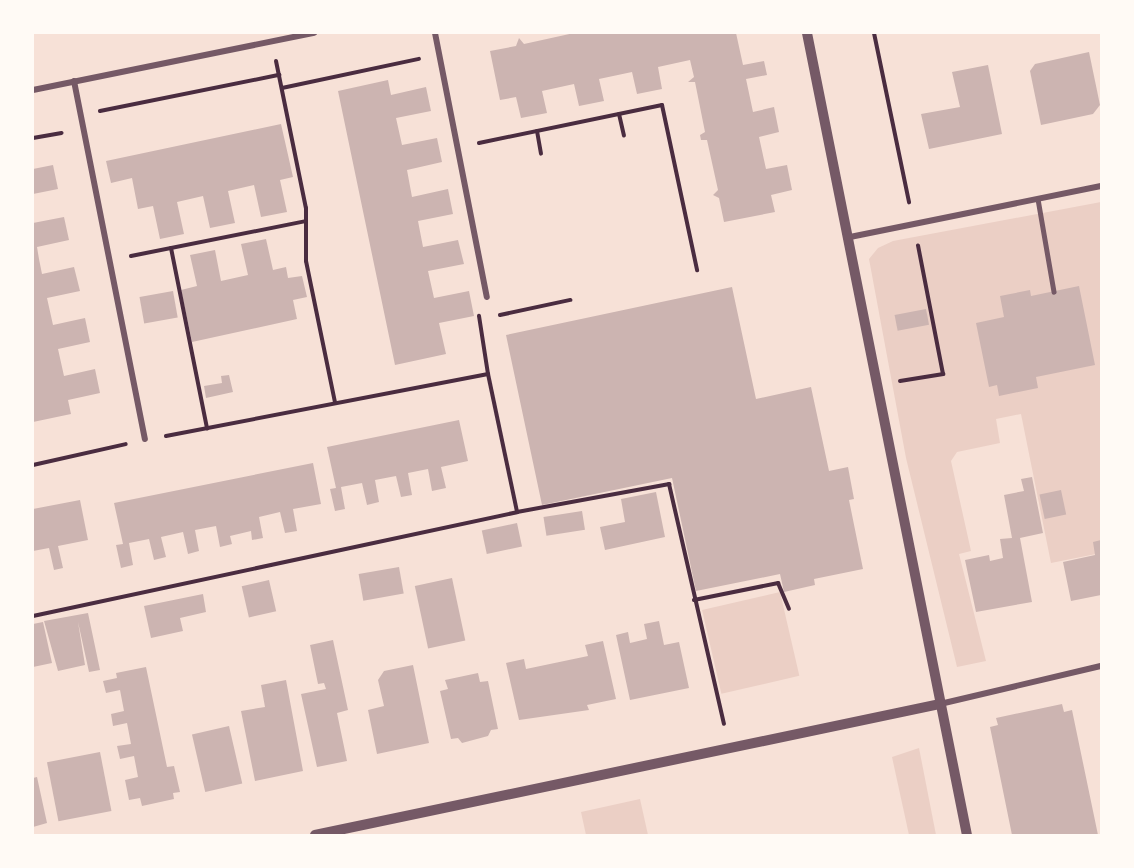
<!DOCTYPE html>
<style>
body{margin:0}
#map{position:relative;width:1134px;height:868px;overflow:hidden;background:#f7e1d7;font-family:Quicksand,sans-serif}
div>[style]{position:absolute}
.green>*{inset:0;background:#ebcfc5;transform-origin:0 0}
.building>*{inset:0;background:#ccb4b1;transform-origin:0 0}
.path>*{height:4px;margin:-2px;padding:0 2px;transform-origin:2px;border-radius:2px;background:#4a2c40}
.service>*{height:4.5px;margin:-2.25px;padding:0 2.25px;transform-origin:2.25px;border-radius:2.25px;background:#755966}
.minor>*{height:6px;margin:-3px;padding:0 3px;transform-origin:3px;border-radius:3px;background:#755966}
.tertiary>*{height:10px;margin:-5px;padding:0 5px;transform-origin:5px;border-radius:5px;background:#755966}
span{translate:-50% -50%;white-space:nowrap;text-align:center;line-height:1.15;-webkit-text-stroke:4.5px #fffaf5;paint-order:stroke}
.frame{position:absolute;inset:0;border:34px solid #fffaf5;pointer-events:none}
</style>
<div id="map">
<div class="green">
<div style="clip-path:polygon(1101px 202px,1101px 553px,1051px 563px,1021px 414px,996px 419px,1000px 443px,957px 452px,951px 461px,971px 551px,959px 554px,986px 661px,957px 667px,906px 458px,869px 259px,878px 248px,893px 241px)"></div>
<div style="left:780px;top:592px;width:86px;height:80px;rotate:77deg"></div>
<div style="clip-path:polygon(919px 748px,936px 835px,909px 835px,892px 757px)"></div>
<div style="clip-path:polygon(640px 799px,648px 835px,586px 835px,581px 812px)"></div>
</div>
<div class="building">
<div style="clip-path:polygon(574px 33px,736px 33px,743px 65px,764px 61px,767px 75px,746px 79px,753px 112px,774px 107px,779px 132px,759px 137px,766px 169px,787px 165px,792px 190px,771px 195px,775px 212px,724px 222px,719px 198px,713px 195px,718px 190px,707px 140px,701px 140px,700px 135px,705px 132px,695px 82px,688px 82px,694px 77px,690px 60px,658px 67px,662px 89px,637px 94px,632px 72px,599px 79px,604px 101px,579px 106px,574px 84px,542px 91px,547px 113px,521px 118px,516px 97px,500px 100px,490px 51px,516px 46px,519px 38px,524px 44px)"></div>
<div style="clip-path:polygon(1089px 52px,1100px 105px,1093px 114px,1041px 125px,1030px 71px,1035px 64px)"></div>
<div style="clip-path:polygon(988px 65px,1002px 134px,929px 149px,921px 114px,960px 107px,952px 72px)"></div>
<div style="clip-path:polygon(388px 80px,391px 95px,426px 87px,431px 111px,396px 118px,402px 145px,437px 138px,442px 162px,407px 170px,412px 197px,448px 189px,453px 214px,418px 221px,423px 247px,458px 240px,464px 264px,428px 271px,434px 298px,469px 291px,474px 316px,439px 323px,446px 354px,395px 365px,338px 91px)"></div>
<div style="clip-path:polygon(281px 124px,293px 177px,280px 180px,287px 212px,261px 217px,254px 185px,228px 191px,235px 223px,210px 228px,203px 196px,177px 202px,184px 234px,160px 239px,153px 206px,138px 209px,132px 178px,111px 183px,106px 161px)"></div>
<div style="clip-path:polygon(53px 165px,58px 189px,33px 194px,33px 169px)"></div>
<div style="clip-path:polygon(64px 217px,69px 240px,37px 247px,39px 259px,42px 274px,74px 267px,80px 291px,47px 298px,53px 325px,85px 318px,90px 342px,58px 349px,64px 376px,95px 369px,100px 393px,68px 400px,71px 414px,33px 422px,33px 223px)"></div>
<div style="clip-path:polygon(266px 239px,273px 270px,286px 267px,288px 278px,302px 276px,307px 297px,293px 300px,297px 319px,192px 342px,181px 290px,197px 286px,190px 255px,215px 250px,221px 281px,248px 275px,241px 244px)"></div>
<div style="clip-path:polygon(1079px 286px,1095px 365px,1036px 377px,1038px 388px,999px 396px,997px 385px,989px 387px,976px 323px,1004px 317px,1000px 296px,1030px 290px,1031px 296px)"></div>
<div style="clip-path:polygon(732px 287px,756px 399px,811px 387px,829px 471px,848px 467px,854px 499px,849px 500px,863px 569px,814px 579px,815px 585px,784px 592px,780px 574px,696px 591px,672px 478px,542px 505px,506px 335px)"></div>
<div style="left:173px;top:291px;width:27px;height:34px;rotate:80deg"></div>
<div style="left:926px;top:309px;width:16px;height:32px;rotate:79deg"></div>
<div style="clip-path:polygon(229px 375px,233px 392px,206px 398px,204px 386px,222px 383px,221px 376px)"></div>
<div style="clip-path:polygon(459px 420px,468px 461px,441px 467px,446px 488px,432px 491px,428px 469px,408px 473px,412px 495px,401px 497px,396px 476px,375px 480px,379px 502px,367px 505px,362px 483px,341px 487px,345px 509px,335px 511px,330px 489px,336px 488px,327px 447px)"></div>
<div style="clip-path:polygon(313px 463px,321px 504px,293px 509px,297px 531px,285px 533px,280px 512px,259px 517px,263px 538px,252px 540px,251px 531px,230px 536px,232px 544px,220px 547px,216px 526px,195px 530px,199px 551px,188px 554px,183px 532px,161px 537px,166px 557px,154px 560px,149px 539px,129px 543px,133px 565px,121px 568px,116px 545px,123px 544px,114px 503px)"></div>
<div style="clip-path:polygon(1032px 477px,1043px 533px,1020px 538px,1032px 602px,976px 612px,965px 560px,989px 555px,990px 561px,1003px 558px,1000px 539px,1012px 538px,1004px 495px,1024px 491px,1021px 479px)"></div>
<div style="left:1061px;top:490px;width:25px;height:22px;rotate:78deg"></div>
<div style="clip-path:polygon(656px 492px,665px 537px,605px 550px,600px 527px,625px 522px,621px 499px)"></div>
<div style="clip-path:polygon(80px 500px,88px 540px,58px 546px,63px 568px,54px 570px,49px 548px,33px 551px,33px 509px)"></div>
<div style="left:582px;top:511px;width:19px;height:39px;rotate:81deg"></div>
<div style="left:517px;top:523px;width:24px;height:36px;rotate:78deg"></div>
<div style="clip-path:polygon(1101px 540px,1101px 595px,1071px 601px,1063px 562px,1095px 555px,1093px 542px)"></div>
<div style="left:399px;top:567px;width:27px;height:41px;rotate:80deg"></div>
<div style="left:452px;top:578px;width:64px;height:38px;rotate:78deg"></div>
<div style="left:269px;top:580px;width:32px;height:28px;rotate:77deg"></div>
<div style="clip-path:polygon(203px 594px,206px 612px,180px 618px,183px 631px,151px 638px,144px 606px)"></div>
<div style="clip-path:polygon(88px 613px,100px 670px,89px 672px,78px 622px,85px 665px,58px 671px,44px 621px)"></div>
<div style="clip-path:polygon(659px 621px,664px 645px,679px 642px,689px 688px,630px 700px,616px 635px,628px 632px,630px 643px,647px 639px,644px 624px)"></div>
<div style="clip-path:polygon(43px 622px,52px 663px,33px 667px,33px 624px)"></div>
<div style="clip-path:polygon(333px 640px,348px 710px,337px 713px,347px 761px,317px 767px,301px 694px,326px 689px,324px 683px,318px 684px,310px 645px)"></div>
<div style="clip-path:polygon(603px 641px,616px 699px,587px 705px,589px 710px,519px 720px,506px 663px,524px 659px,526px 669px,588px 656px,585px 645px)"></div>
<div style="clip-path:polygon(413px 665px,429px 743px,377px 754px,368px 710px,384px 706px,378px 680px,384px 671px)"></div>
<div style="clip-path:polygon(146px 667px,167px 767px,174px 766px,180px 792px,173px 793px,174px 799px,142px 806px,140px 798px,129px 800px,125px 780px,138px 777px,134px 756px,120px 759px,117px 746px,131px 744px,127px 723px,113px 726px,111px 714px,124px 711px,120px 690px,106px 693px,103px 681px,117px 678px,116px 673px)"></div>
<div style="clip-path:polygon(478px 673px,480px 682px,488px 681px,498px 729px,491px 730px,488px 736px,462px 743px,458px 738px,451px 739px,440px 691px,448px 689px,445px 680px)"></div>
<div style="clip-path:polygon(286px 680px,303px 771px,255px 781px,241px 711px,265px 707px,261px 685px)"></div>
<div style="clip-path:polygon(1062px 704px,1064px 712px,1072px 710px,1098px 835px,1012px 835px,990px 727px,998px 725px,996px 718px)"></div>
<div style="left:229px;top:726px;width:59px;height:38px;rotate:77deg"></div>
<div style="left:100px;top:752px;width:60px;height:54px;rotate:79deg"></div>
<div style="clip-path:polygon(37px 777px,47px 823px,33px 827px,33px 778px)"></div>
</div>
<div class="path">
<div style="left:874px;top:33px;width:173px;rotate:78.3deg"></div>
<div style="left:276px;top:61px;width:150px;rotate:78.5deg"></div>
<div style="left:306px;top:208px;width:53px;rotate:90deg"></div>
<div style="left:306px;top:261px;width:144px;rotate:78.4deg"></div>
<div style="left:282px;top:88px;width:140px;rotate:-12deg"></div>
<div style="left:100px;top:111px;width:183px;rotate:-11.4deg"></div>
<div style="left:619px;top:114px;width:22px;rotate:77deg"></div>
<div style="left:537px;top:131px;width:23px;rotate:80deg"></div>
<div style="left:33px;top:138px;width:29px;rotate:-10deg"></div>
<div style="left:479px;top:143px;width:187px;rotate:-11.7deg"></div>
<div style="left:662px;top:105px;width:169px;rotate:78deg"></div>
<div style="left:171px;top:248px;width:184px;rotate:78.7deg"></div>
<div style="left:131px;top:256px;width:178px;rotate:-11.3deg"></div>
<div style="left:500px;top:315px;width:72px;rotate:-12.1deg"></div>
<div style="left:488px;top:374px;width:141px;rotate:78.1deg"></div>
<div style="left:900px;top:381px;width:44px;rotate:-9.2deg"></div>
<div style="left:943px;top:374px;width:131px;rotate:-101deg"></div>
<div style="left:166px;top:436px;width:328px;rotate:-10.9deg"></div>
<div style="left:488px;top:374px;width:59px;rotate:-98.8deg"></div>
<div style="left:33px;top:465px;width:95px;rotate:-12.7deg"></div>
<div style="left:694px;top:600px;width:86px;rotate:-11.4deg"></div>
<div style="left:778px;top:583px;width:28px;rotate:67deg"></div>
<div style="left:33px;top:616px;width:495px;rotate:-12.1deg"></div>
<div style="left:517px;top:512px;width:155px;rotate:-10.4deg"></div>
<div style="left:669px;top:484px;width:246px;rotate:77.1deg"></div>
</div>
<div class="service">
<div style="left:1038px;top:199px;width:94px;rotate:80.2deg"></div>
</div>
<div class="minor">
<div style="left:435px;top:33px;width:269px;rotate:78.9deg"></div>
<div style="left:74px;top:81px;width:365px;rotate:78.8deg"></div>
<div style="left:33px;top:90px;width:287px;rotate:-11.5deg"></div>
<div style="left:850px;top:237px;width:256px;rotate:-11.5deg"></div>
<div style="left:940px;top:704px;width:165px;rotate:-13.3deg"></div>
</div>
<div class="tertiary">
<div style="left:807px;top:33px;width:818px;rotate:78.72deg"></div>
<div style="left:315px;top:835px;width:639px;rotate:-11.84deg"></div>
</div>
<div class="frame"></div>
</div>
